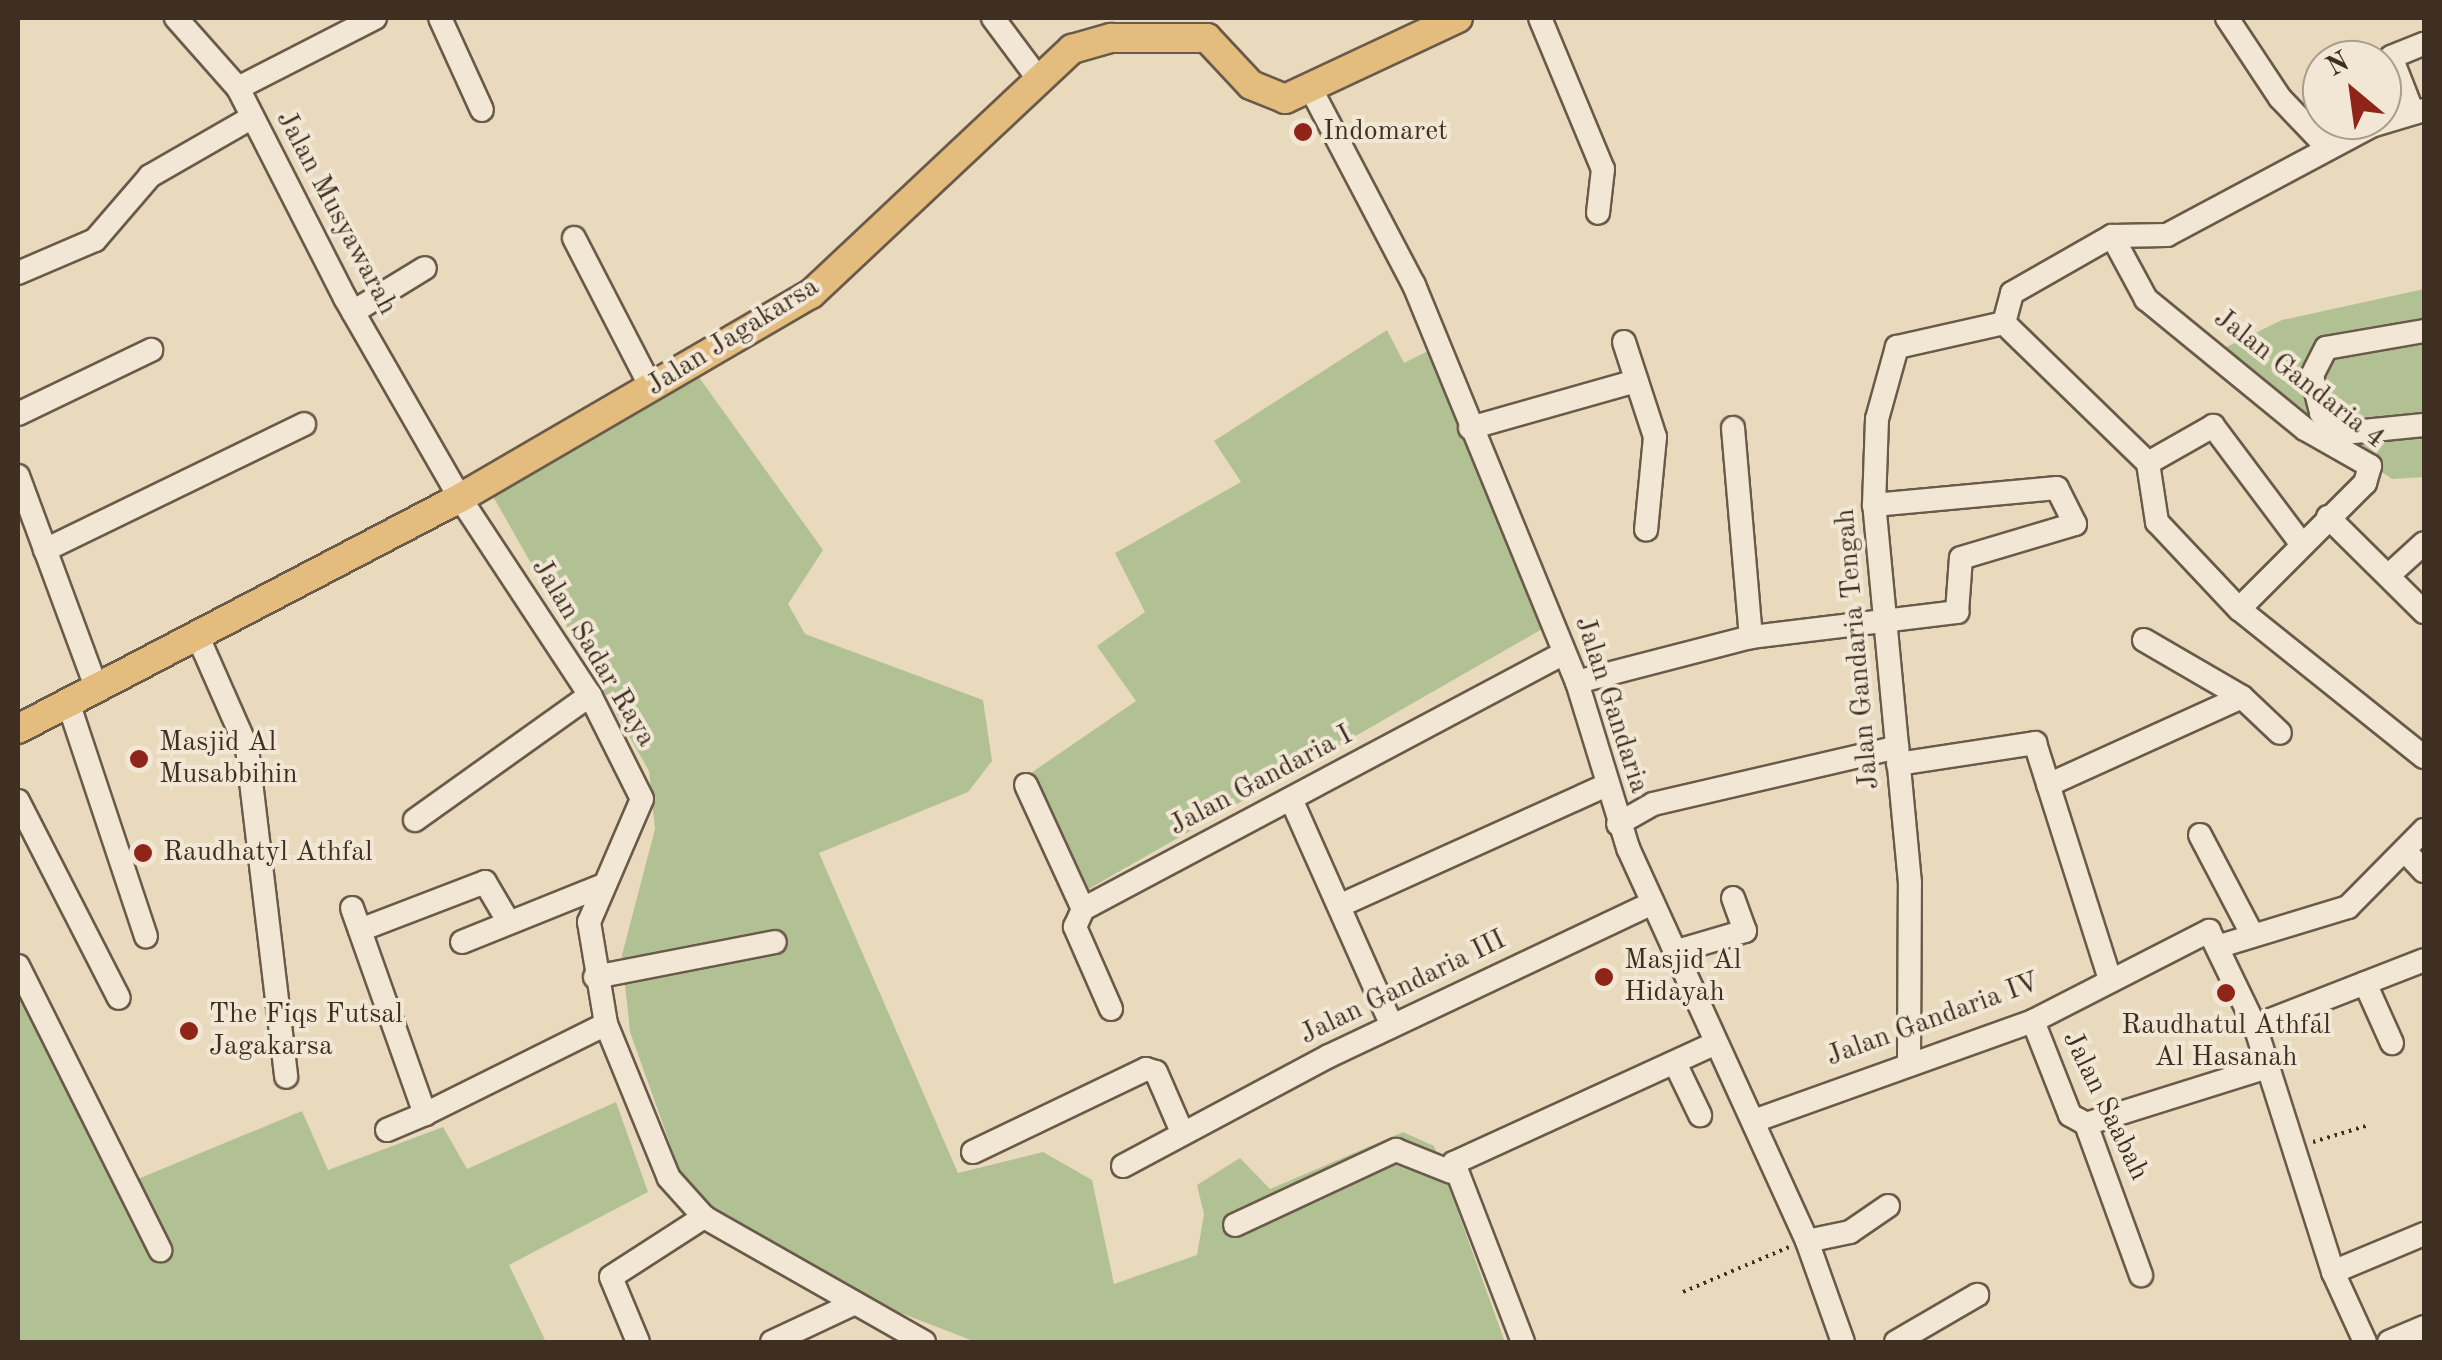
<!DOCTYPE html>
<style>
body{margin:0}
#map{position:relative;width:2442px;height:1360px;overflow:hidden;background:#e9dabd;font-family:"Old Standard TT",serif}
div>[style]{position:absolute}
.green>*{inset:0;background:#b2c194}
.path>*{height:4px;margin-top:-2px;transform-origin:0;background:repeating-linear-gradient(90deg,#3e2f22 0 2.5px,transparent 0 7.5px)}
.roads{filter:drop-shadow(2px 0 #695a49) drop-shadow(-2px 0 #695a49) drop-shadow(0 2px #695a49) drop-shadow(0 -2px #695a49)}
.minor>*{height:22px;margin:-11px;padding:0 11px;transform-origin:11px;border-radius:11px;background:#f1e7d4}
.major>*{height:28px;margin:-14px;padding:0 14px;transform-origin:14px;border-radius:14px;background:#e4bd7e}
.dots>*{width:28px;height:28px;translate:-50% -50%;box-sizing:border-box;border:5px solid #f1e7d4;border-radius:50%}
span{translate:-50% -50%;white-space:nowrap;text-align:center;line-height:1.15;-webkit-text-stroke:8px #f1e7d4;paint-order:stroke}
.poi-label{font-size:28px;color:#3e2f22}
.left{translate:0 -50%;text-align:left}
.street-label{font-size:28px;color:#3e2f22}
.frame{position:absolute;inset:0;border:20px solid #3e2f22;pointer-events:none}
.north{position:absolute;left:2302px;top:40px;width:100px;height:100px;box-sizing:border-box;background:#f1e7d4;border:2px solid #a99d8d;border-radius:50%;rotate:331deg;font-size:28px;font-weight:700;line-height:40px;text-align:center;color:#3e2f22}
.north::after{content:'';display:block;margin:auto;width:35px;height:45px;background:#8f2418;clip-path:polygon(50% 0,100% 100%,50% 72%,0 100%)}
</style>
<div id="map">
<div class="green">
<div style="clip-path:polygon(2424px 289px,2424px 477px,2392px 479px,2210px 355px,2282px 320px)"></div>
<div style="clip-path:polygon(1387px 330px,1404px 363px,1428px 351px,1551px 624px,1080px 894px,1031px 773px,1136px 701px,1097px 646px,1145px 612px,1115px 553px,1241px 482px,1214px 441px)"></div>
<div style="clip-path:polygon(683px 355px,823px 550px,788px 604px,805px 634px,983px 700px,992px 761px,968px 792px,819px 853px,958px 1173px,1043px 1152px,1092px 1180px,1114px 1284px,1197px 1255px,1204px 1214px,1197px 1185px,1240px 1158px,1270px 1189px,1403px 1132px,1434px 1146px,1505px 1342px,976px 1342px,862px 1298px,751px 1239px,685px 1186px,630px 1032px,622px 955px,655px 829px,649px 771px,482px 477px)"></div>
<div style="clip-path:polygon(18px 975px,133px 1181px,302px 1111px,328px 1170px,443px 1127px,467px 1169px,616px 1102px,648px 1192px,509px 1265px,546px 1342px,18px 1342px)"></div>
</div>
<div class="path">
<div style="left:2313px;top:1142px;width:59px;rotate:-16.9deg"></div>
<div style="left:1683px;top:1292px;width:115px;rotate:-23deg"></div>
</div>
<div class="roads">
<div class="minor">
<div style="left:176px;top:18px;width:94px;rotate:48.5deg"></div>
<div style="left:238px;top:88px;width:236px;rotate:63deg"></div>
<div style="left:345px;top:298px;width:231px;rotate:60.1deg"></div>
<div style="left:460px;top:498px;width:236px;rotate:56.6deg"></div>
<div style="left:590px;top:695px;width:116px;rotate:63.4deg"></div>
<div style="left:642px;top:799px;width:134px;rotate:113.3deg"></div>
<div style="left:589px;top:922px;width:103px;rotate:80.5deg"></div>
<div style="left:606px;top:1024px;width:166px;rotate:67.8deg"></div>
<div style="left:669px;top:1178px;width:52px;rotate:48.1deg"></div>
<div style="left:704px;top:1217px;width:253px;rotate:29.6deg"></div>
<div style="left:440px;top:18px;width:101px;rotate:65.5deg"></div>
<div style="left:993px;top:18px;width:74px;rotate:53.3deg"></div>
<div style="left:1540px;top:18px;width:164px;rotate:67.4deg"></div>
<div style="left:1603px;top:169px;width:44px;rotate:96.5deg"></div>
<div style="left:2227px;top:18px;width:96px;rotate:56.5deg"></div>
<div style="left:2280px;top:98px;width:69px;rotate:46.2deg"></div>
<div style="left:238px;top:88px;width:154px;rotate:-27.1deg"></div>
<div style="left:1312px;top:91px;width:219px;rotate:62.3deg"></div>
<div style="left:1414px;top:285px;width:429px;rotate:67.7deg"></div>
<div style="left:1577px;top:682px;width:174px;rotate:72.9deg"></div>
<div style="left:1628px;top:848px;width:432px;rotate:65.5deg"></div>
<div style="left:1807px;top:1241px;width:107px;rotate:70.4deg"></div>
<div style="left:2413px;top:113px;width:60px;rotate:-111.4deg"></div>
<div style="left:2391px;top:57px;width:35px;rotate:-22deg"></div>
<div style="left:2112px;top:236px;width:72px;rotate:61.6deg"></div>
<div style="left:2146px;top:299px;width:205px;rotate:39.3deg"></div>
<div style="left:2305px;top:429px;width:75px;rotate:29.6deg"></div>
<div style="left:2370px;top:466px;width:18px;rotate:106deg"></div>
<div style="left:2365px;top:483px;width:178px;rotate:135deg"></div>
<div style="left:2239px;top:609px;width:237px;rotate:38.7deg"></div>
<div style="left:574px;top:238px;width:170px;rotate:62.7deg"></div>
<div style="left:18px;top:273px;width:84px;rotate:-23.2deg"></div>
<div style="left:95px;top:240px;width:84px;rotate:-49.3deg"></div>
<div style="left:150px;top:176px;width:116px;rotate:-29.9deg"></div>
<div style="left:353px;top:312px;width:84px;rotate:-31.4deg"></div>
<div style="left:2004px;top:323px;width:31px;rotate:-75deg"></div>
<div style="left:2012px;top:293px;width:115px;rotate:-29.7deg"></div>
<div style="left:2112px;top:236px;width:55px;rotate:-1deg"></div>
<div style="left:2167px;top:235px;width:231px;rotate:-28.1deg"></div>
<div style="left:2371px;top:126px;width:55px;rotate:-16.8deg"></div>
<div style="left:2004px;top:323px;width:201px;rotate:44.2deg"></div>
<div style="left:2148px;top:463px;width:60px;rotate:81.3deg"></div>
<div style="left:2157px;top:522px;width:120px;rotate:46.7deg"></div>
<div style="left:2424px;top:331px;width:99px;rotate:170.2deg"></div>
<div style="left:2326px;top:348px;width:31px;rotate:117deg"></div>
<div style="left:2312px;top:376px;width:38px;rotate:76deg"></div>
<div style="left:2321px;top:413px;width:30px;rotate:41deg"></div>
<div style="left:2344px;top:433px;width:80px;rotate:-5.7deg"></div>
<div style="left:1624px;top:342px;width:100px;rotate:71.9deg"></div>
<div style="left:1655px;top:437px;width:93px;rotate:95.5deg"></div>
<div style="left:18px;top:414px;width:148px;rotate:-25.7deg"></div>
<div style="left:1470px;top:428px;width:173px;rotate:-15.8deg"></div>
<div style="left:1733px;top:428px;width:210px;rotate:85.1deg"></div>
<div style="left:2148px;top:463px;width:75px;rotate:-29.6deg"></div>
<div style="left:2213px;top:426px;width:146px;rotate:53.1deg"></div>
<div style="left:18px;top:476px;width:225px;rotate:69.7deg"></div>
<div style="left:2328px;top:517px;width:135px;rotate:44.7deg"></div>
<div style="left:45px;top:550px;width:288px;rotate:-25.9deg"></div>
<div style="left:2389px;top:575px;width:47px;rotate:-42.4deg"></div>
<div style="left:198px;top:637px;width:121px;rotate:66.2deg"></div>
<div style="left:247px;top:748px;width:331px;rotate:83.2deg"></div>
<div style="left:2144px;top:640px;width:113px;rotate:30.2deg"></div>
<div style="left:1577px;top:682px;width:180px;rotate:-14.5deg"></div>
<div style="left:1751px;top:637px;width:208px;rotate:-6.9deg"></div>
<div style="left:1957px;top:612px;width:54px;rotate:-85.8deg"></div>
<div style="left:1961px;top:558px;width:119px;rotate:-16.6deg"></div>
<div style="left:2075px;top:524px;width:40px;rotate:-116.6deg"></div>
<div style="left:2057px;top:488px;width:184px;rotate:174.7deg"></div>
<div style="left:68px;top:702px;width:247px;rotate:71.6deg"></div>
<div style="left:1898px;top:764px;width:139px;rotate:-8.7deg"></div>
<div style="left:2035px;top:743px;width:249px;rotate:72.4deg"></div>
<div style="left:1026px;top:785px;width:136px;rotate:65.3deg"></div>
<div style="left:2048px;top:785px;width:213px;rotate:-24.4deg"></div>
<div style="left:2242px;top:697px;width:52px;rotate:43.5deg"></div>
<div style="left:1291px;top:799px;width:248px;rotate:66deg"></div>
<div style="left:18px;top:801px;width:221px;rotate:62.9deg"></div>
<div style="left:415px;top:820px;width:215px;rotate:-35.5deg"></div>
<div style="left:1618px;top:824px;width:40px;rotate:-29.7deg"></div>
<div style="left:1653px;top:804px;width:251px;rotate:-13.1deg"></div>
<div style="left:2200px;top:835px;width:112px;rotate:62.3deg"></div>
<div style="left:2406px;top:852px;width:26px;rotate:47deg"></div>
<div style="left:1341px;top:905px;width:292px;rotate:-24.3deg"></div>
<div style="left:352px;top:908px;width:219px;rotate:70.5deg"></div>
<div style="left:425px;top:1114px;width:202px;rotate:-26.4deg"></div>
<div style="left:360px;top:930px;width:134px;rotate:-21deg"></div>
<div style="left:485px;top:882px;width:45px;rotate:59.5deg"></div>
<div style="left:462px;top:942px;width:148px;rotate:-21.9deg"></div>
<div style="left:2220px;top:946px;width:134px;rotate:-16.9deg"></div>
<div style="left:2348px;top:907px;width:108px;rotate:-45.4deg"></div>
<div style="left:1677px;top:951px;width:71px;rotate:-16.4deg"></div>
<div style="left:1745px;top:931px;width:35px;rotate:-110deg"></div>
<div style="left:18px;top:966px;width:318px;rotate:63.4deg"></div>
<div style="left:595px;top:977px;width:183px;rotate:-11deg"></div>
<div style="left:2365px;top:983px;width:66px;rotate:65.8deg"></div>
<div style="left:1111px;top:1009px;width:90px;rotate:-113.7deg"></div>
<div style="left:1075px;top:927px;width:20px;rotate:-66deg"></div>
<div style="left:1083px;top:909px;width:545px;rotate:-28.02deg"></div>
<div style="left:2033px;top:1021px;width:101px;rotate:68.5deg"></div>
<div style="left:2070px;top:1115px;width:18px;rotate:29deg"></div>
<div style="left:2086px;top:1124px;width:161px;rotate:70deg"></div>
<div style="left:2255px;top:1026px;width:181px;rotate:-21.3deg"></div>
<div style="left:1909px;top:1059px;width:176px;rotate:-89.7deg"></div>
<div style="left:1910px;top:883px;width:380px;rotate:-95.4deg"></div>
<div style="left:1874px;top:505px;width:86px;rotate:-88deg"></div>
<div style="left:1877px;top:419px;width:75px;rotate:-74.5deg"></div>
<div style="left:1897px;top:347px;width:110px;rotate:-12.6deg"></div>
<div style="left:1675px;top:1063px;width:58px;rotate:64.3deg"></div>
<div style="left:1754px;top:1121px;width:296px;rotate:-19.7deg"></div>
<div style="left:2033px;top:1021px;width:198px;rotate:-27.1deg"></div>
<div style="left:2209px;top:931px;width:106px;rotate:64.2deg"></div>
<div style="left:2255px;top:1026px;width:258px;rotate:72.4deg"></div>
<div style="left:2333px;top:1272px;width:77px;rotate:65.4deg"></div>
<div style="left:2086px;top:1124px;width:191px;rotate:-17.4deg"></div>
<div style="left:387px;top:1130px;width:41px;rotate:-22.8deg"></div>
<div style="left:973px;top:1152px;width:192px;rotate:-25.6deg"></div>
<div style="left:1146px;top:1069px;width:10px;rotate:17deg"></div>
<div style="left:1156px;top:1072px;width:65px;rotate:66.6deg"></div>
<div style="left:1123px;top:1166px;width:234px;rotate:-28.1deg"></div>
<div style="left:1329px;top:1056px;width:358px;rotate:-25.3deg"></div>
<div style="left:1235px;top:1225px;width:178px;rotate:-25deg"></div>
<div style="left:1396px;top:1150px;width:59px;rotate:21.8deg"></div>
<div style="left:1807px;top:1241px;width:44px;rotate:-11.8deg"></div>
<div style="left:1850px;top:1232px;width:46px;rotate:-34.4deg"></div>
<div style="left:2333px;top:1272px;width:99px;rotate:-22.7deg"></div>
<div style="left:638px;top:1342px;width:70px;rotate:-112.6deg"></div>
<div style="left:611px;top:1277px;width:111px;rotate:-32.8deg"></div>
<div style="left:772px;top:1342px;width:87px;rotate:-25.1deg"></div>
<div style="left:1523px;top:1342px;width:192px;rotate:-111.1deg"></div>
<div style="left:1454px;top:1163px;width:288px;rotate:-24.6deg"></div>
<div style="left:1896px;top:1342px;width:94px;rotate:-30.1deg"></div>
<div style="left:2389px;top:1342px;width:38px;rotate:-23deg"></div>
</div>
<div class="major">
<div style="left:18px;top:729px;width:499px;rotate:-27.6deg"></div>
<div style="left:460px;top:498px;width:406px;rotate:-30.2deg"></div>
<div style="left:811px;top:294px;width:358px;rotate:-43.2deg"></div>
<div style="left:1072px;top:49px;width:41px;rotate:-15.8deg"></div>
<div style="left:1111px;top:38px;width:96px"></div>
<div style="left:1207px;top:38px;width:64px;rotate:46.9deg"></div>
<div style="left:1251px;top:85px;width:37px;rotate:22deg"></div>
<div style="left:1285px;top:99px;width:191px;rotate:-25.1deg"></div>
</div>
</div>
<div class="dots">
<div style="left:1303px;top:132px;background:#8f2418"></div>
<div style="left:139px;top:759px;background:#8f2418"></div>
<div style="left:143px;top:853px;background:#8f2418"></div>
<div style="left:1604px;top:977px;background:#8f2418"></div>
<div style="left:2226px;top:993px;background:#8f2418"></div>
<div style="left:189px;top:1031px;background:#8f2418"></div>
</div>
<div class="poi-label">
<span class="left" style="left:1323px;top:132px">Indomaret</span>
<span class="left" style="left:159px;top:759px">Masjid Al<br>Musabbihin</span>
<span class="left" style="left:163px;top:853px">Raudhatyl Athfal</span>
<span class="left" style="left:1624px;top:977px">Masjid Al<br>Hidayah</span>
<span class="left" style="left:209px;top:1031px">The Fiqs Futsal<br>Jagakarsa</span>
<span style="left:2226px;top:1042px">Raudhatul Athfal<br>Al Hasanah</span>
</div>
<div class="street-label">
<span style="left:336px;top:213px;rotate:62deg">Jalan Musyawarah</span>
<span style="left:733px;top:337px;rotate:-32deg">Jalan Jagakarsa</span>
<span style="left:2299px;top:379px;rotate:38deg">Jalan Gandaria 4</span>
<span style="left:1858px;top:649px;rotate:-95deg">Jalan Gandaria Tengah</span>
<span style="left:593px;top:653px;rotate:59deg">Jalan Sadar Raya</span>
<span style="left:1611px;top:705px;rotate:72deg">Jalan Gandaria</span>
<span style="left:1261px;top:781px;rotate:-28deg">Jalan Gandaria I</span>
<span style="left:1403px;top:988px;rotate:-26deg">Jalan Gandaria III</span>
<span style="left:1933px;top:1020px;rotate:-20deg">Jalan Gandaria IV</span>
<span style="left:2105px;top:1106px;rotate:64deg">Jalan Saabah</span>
</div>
<div class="frame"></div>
<div class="north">N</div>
</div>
